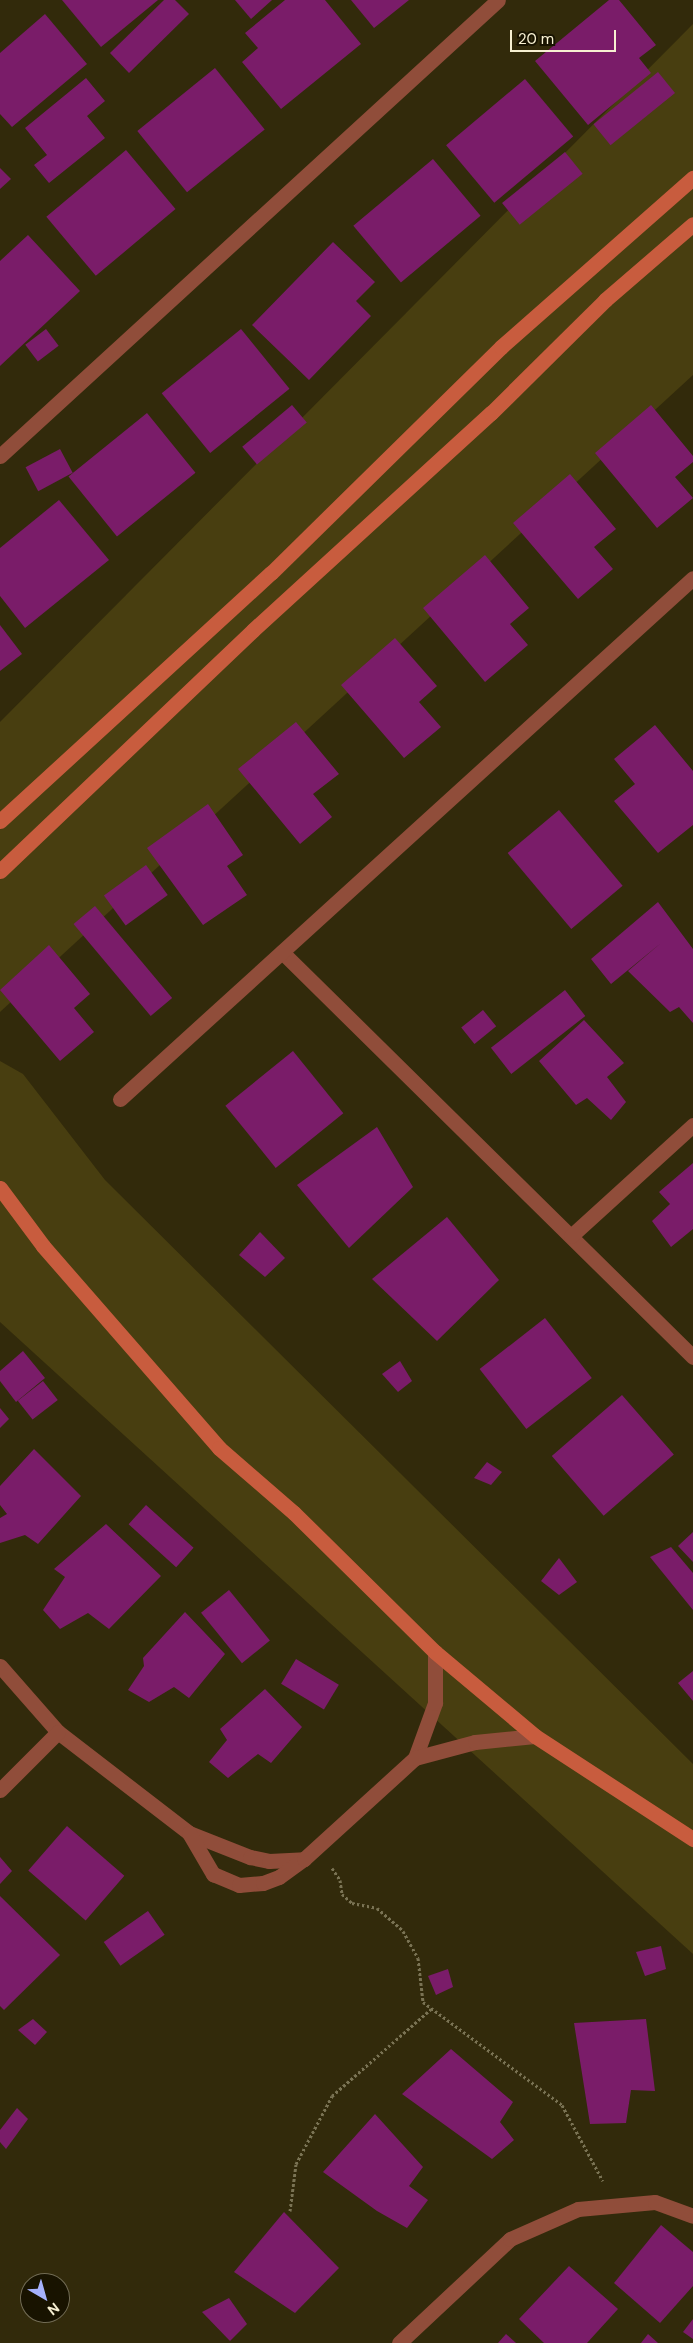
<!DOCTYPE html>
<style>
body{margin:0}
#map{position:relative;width:693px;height:2343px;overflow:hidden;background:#322a0b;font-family:"DM Sans",sans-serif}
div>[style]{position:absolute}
.green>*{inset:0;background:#483e10}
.building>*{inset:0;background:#7a1c69;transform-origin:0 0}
.path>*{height:3px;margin-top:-1.5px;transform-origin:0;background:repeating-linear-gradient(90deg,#7a7354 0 2.5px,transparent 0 5px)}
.street>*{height:15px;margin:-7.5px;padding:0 7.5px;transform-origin:7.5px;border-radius:7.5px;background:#904d3a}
.secondary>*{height:15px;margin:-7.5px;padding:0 7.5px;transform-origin:7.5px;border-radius:7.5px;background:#c85c3e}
span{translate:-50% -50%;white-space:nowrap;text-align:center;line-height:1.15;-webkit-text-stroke:5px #181300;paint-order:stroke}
.north{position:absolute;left:20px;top:2273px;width:50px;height:50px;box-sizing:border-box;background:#181300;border:1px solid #716b54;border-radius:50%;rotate:142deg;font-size:14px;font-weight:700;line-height:20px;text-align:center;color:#f7f0d2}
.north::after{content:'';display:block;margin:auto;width:18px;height:22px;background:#a5b1fc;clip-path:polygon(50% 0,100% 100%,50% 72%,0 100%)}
.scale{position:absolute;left:510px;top:30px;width:106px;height:22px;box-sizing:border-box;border:2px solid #f7f0d2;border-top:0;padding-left:6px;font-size:15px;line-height:18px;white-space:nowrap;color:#f7f0d2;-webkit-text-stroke:4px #181300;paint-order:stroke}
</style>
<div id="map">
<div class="green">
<div style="clip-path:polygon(693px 24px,693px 375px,0 1012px,0 722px)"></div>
<div style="clip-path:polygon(0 1061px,23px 1074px,105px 1180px,693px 1764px,693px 1954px,0 1322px)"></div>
</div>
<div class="building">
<div style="clip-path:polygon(62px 0,158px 0,101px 47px)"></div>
<div style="clip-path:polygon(164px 0,175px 0,189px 14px,129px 73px,110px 53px)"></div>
<div style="clip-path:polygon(235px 0,272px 0,251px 19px)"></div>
<div style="clip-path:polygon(285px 0,325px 0,361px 44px,281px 109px,242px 62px,258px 48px,245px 33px)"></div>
<div style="clip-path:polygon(351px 0,409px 0,374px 28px)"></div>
<div style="clip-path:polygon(609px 0,619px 0,656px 45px,639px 58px,651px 73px,588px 125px,535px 61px)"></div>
<div style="clip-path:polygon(45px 14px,87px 64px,12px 127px,0 114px,0 53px)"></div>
<div style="left:215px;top:68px;width:79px;height:100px;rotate:51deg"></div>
<div style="left:658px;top:72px;width:27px;height:83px;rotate:51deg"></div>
<div style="clip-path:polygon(86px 78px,105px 101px,87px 116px,105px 138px,49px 183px,34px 165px,47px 155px,25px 128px)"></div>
<div style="left:525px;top:79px;width:75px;height:103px;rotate:50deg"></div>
<div style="left:126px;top:150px;width:77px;height:104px;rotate:50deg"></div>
<div style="left:565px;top:152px;width:28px;height:81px;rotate:51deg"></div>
<div style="left:433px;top:159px;width:74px;height:104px;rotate:50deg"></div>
<div style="clip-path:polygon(0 168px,11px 179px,0 189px)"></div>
<div style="clip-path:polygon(28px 235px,80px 291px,0 366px,0 261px)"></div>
<div style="clip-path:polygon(333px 242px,375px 282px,356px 301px,371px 316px,309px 380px,252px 325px)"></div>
<div style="left:46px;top:329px;width:21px;height:26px;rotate:53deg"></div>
<div style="left:241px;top:329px;width:77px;height:102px;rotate:51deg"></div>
<div style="left:292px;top:405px;width:23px;height:65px;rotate:50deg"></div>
<div style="clip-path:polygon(651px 405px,693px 456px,693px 462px,675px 477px,693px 498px,657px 528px,595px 453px)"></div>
<div style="left:147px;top:413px;width:77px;height:101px;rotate:51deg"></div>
<div style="left:60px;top:449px;width:27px;height:39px;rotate:62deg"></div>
<div style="clip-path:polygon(570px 474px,616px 529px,594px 547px,613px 569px,578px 599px,513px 523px)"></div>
<div style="clip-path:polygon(59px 500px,109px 560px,25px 628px,0 596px,0 548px)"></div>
<div style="clip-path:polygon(485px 555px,529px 608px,510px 624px,528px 645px,485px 682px,423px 608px)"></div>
<div style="clip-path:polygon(0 625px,22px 654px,0 671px)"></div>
<div style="clip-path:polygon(395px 638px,437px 686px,419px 702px,441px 727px,404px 758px,341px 685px)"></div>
<div style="clip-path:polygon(296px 722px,339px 774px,313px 794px,332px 817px,300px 844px,238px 769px)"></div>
<div style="clip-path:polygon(655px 725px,693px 771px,693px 825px,658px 853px,614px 801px,635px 784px,614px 759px)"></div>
<div style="clip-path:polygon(208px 804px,243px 855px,227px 866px,247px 895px,203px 925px,147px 848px)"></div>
<div style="left:559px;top:810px;width:99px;height:67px;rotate:50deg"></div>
<div style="left:146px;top:865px;width:37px;height:52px;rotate:54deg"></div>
<div style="clip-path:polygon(658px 902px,693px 949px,693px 1023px,679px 1007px,670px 1012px,628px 971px,661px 943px,611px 984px,591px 959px)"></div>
<div style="left:95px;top:906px;width:120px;height:28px;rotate:50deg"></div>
<div style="clip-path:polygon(49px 945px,90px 994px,74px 1008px,94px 1032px,60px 1061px,0 990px)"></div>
<div style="left:565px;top:990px;width:33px;height:94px;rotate:52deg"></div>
<div style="left:483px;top:1010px;width:21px;height:28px;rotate:51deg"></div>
<div style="clip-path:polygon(584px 1020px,624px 1063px,607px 1077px,626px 1102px,611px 1120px,587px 1098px,576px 1105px,539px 1061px)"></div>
<div style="left:293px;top:1051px;width:80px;height:87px;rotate:51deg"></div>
<div style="clip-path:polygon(377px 1127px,413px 1187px,349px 1248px,297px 1185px)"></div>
<div style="clip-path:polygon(693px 1163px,693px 1229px,671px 1247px,652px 1221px,670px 1204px,659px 1192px)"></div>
<div style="clip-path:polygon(447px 1217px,499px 1280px,437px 1341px,372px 1279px)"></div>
<div style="clip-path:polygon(260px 1232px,285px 1258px,265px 1277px,239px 1255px)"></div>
<div style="left:545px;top:1318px;width:76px;height:83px;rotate:52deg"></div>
<div style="clip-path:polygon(23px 1351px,45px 1378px,16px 1402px,0 1381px,0 1371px)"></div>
<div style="clip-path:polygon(400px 1361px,412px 1381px,398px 1392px,382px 1374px)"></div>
<div style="left:43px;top:1381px;width:24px;height:32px;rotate:52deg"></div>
<div style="left:622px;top:1395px;width:79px;height:93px;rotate:49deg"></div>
<div style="clip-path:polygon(0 1408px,9px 1419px,0 1428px)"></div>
<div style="clip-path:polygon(34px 1449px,81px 1496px,38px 1544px,25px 1535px,0 1543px,0 1518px,7px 1514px,0 1505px,0 1486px)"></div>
<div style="clip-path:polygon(487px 1462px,502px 1472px,491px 1485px,474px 1478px)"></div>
<div style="left:146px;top:1505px;width:64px;height:26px;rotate:42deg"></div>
<div style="clip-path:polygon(106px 1524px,161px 1576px,109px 1629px,88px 1613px,60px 1629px,43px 1610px,65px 1577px,54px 1569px)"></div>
<div style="clip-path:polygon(693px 1532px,693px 1562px,678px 1546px)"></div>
<div style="clip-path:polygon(671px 1547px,693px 1573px,693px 1610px,650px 1557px)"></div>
<div style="clip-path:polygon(559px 1558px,577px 1582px,559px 1595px,541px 1581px)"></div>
<div style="left:229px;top:1590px;width:65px;height:36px;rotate:51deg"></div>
<div style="clip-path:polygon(185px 1612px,225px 1654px,189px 1698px,174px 1687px,149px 1702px,128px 1690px,144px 1666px,143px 1658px)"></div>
<div style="left:296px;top:1659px;width:50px;height:29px;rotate:31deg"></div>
<div style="clip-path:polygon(693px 1671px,693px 1701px,678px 1683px)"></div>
<div style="clip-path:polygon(265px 1689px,302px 1727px,271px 1763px,258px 1754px,228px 1778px,209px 1762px,227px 1740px,220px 1729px)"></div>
<div style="left:67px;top:1826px;width:76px;height:59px;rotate:41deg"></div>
<div style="clip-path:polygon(0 1857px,12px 1871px,0 1884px)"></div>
<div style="clip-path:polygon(0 1896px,60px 1955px,4px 2010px,0 2006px)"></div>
<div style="left:148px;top:1911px;width:29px;height:54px;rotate:55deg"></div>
<div style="clip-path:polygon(661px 1946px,666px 1969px,645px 1976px,636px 1952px)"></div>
<div style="clip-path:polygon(448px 1969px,453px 1987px,436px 1995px,428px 1976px)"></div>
<div style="clip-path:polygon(33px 2019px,47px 2032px,35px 2045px,18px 2030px)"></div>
<div style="clip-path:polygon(646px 2019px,655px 2091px,631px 2090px,626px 2123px,590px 2124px,574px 2023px)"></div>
<div style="clip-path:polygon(451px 2049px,513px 2102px,500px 2122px,514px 2140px,492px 2159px,402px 2094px)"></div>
<div style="clip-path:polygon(17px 2108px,28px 2119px,6px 2149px,0 2142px,0 2130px)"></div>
<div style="clip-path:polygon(375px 2114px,423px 2167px,409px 2186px,428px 2200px,407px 2228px,377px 2211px,323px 2172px)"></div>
<div style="clip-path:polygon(284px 2212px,339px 2268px,295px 2313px,234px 2272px)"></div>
<div style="clip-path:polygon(661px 2225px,693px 2252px,693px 2286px,660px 2323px,614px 2283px)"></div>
<div style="clip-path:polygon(569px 2266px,618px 2309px,587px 2343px,544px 2343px,519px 2319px)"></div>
<div style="clip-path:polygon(229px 2298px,247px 2324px,230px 2341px,202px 2312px)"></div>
<div style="clip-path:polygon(693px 2319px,693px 2339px,683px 2332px)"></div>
<div style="clip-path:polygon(506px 2334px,516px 2343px,498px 2343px)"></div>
<div style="clip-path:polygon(648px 2334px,658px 2343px,641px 2343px)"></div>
</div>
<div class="path">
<div style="left:332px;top:1868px;width:14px;rotate:56deg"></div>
<div style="left:340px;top:1880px;width:14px;rotate:82deg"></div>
<div style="left:342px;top:1894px;width:13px;rotate:42deg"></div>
<div style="left:352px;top:1903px;width:25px;rotate:11deg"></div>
<div style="left:377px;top:1908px;width:35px;rotate:41deg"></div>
<div style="left:403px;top:1931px;width:31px;rotate:61deg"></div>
<div style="left:418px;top:1958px;width:44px;rotate:83.5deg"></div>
<div style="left:423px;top:2002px;width:173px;rotate:36.5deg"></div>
<div style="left:562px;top:2105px;width:86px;rotate:61.7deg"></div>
<div style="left:290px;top:2211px;width:47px;rotate:-82.7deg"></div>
<div style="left:296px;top:2164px;width:77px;rotate:-62.1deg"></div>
<div style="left:332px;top:2096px;width:132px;rotate:-41.3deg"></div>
</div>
<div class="street">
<div style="left:0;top:456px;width:675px;rotate:-42.48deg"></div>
<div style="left:282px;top:952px;width:577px;rotate:44.58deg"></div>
<div style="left:120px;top:1099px;width:774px;rotate:-42.28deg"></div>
<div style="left:571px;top:1236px;width:165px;rotate:-42.3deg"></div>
<div style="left:0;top:1666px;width:88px;rotate:48.7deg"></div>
<div style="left:58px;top:1732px;width:165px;rotate:37.6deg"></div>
<div style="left:189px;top:1833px;width:66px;rotate:21.5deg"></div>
<div style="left:250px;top:1857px;width:19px;rotate:12deg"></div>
<div style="left:269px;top:1861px;width:35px;rotate:-3deg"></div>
<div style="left:415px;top:1758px;width:59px;rotate:-70deg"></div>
<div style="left:435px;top:1703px;width:51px;rotate:-90deg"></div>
<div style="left:0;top:1790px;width:82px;rotate:-45deg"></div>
<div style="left:189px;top:1833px;width:48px;rotate:59.7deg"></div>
<div style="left:213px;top:1874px;width:28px;rotate:23deg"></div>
<div style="left:239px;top:1885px;width:24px;rotate:-5deg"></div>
<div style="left:263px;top:1883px;width:17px;rotate:-21deg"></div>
<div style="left:279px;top:1877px;width:31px;rotate:-36deg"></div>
<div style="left:304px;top:1859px;width:150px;rotate:-42.3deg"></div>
<div style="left:415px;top:1758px;width:62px;rotate:-14.9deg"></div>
<div style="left:475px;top:1742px;width:60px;rotate:-5.7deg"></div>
<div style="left:399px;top:2343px;width:152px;rotate:-43.1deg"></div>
<div style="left:510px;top:2239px;width:74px;rotate:-23.8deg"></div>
<div style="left:578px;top:2209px;width:77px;rotate:-5.2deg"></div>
<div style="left:655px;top:2202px;width:40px;rotate:20.2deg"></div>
</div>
<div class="secondary">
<div style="left:0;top:821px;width:367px;rotate:-42.5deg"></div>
<div style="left:271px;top:573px;width:322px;rotate:-44.5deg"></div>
<div style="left:501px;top:347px;width:256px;rotate:-41.4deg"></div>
<div style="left:0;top:871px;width:349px;rotate:-43.6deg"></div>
<div style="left:253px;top:630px;width:322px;rotate:-42.4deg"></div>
<div style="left:491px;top:413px;width:161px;rotate:-44.7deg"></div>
<div style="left:605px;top:300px;width:116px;rotate:-40.8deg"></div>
<div style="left:0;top:1188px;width:72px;rotate:53.4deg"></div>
<div style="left:43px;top:1246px;width:268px;rotate:48.9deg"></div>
<div style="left:219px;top:1448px;width:99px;rotate:40.9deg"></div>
<div style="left:294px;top:1513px;width:198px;rotate:44.6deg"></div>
<div style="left:435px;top:1652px;width:131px;rotate:40deg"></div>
<div style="left:535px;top:1736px;width:189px;rotate:33.1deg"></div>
</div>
<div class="north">N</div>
<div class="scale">20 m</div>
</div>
